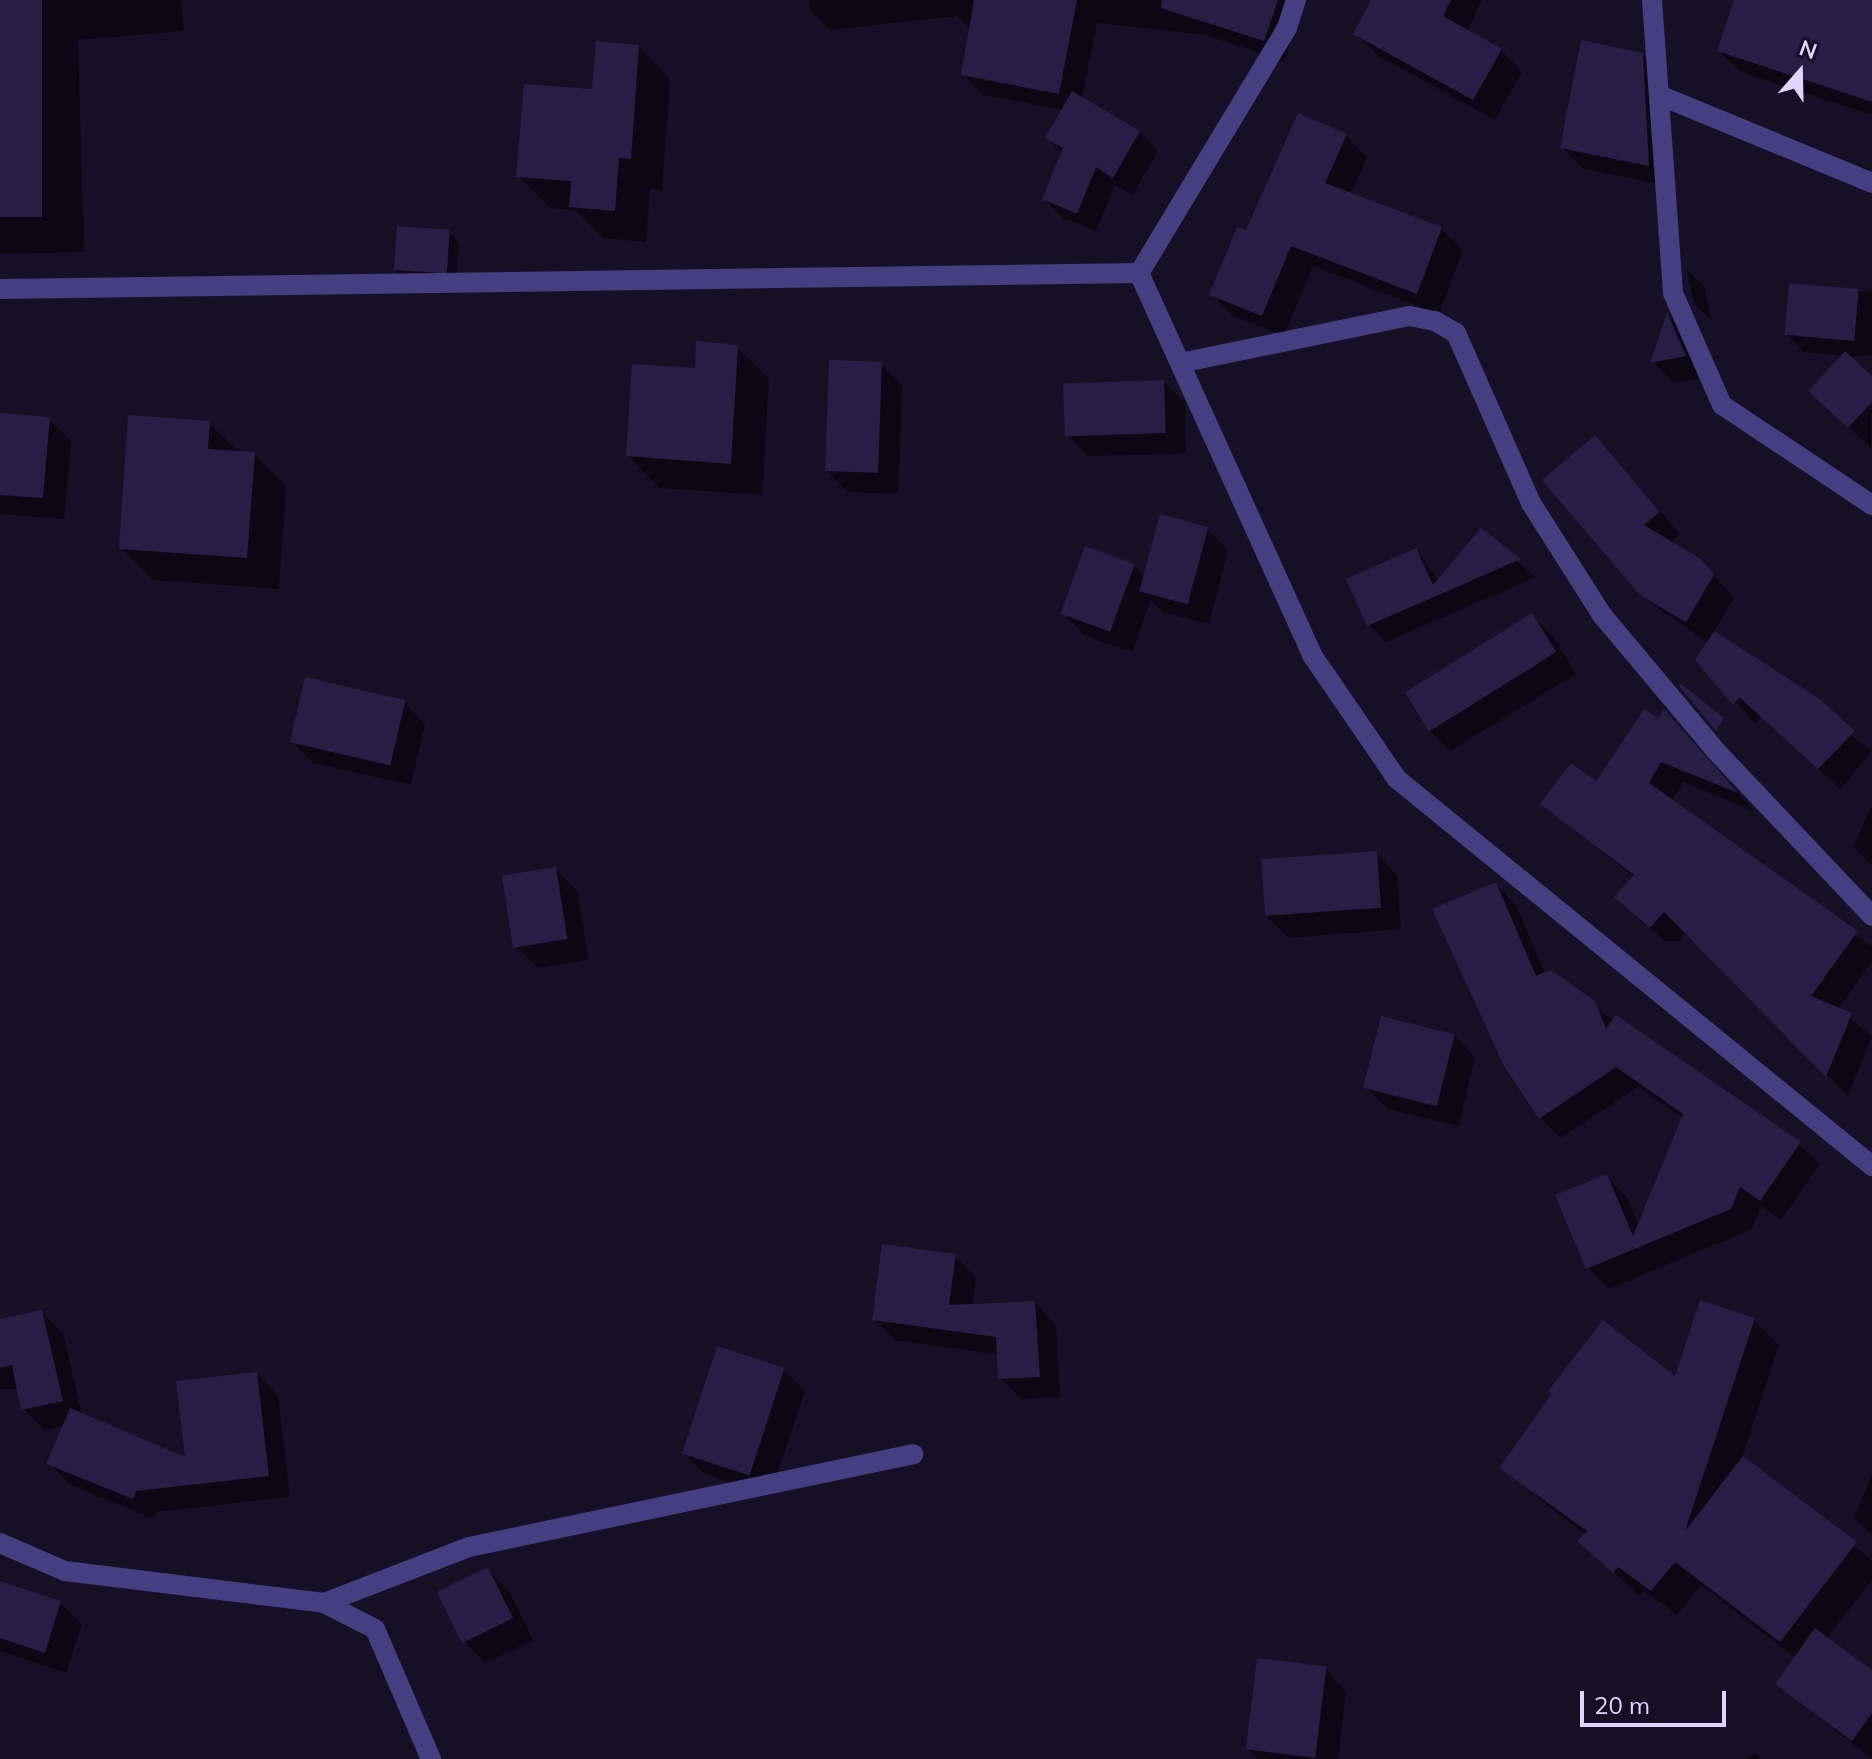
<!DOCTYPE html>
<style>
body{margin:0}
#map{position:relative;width:1872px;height:1759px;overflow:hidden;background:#151025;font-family:Mulish,sans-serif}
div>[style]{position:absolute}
.shadow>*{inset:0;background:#0007}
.building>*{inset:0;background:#281d45;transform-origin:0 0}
.minor>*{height:20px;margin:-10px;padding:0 10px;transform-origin:10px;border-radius:10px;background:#453e81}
span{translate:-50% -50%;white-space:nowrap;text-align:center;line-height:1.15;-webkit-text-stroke:6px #151025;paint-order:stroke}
.north{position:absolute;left:1760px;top:32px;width:80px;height:80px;-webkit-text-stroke:6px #151025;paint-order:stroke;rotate:20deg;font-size:22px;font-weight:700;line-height:32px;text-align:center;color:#ded6fd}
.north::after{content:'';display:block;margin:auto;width:28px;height:36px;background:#ded6fd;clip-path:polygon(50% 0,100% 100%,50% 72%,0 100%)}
.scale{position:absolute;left:1580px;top:1691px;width:146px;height:36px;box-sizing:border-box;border:4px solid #ded6fd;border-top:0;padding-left:10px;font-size:24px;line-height:28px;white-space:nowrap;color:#ded6fd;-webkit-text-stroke:6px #151025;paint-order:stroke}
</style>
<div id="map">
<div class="shadow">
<div style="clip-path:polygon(0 0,181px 0,184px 31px,78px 40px,84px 252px,0 254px)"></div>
<div style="clip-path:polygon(809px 0,1286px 0,1300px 14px,1284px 61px,1205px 35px,1097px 23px,1082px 99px,1139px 132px,1158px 151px,1133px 195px,1115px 185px,1096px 231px,1063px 218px,1044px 199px,1063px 153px,1047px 138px,1063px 110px,984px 95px,963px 74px,971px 30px,957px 16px,830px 30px,810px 10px)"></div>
<div style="clip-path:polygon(1373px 0,1482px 0,1467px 31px,1501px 50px,1522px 72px,1495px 120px,1377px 55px,1356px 33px)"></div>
<div style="clip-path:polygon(1736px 0,1872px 0,1872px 115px,1741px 72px,1719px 51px)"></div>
<div style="clip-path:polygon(638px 47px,670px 79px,662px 190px,650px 189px,646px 242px,603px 238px,575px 210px,550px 208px,518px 176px)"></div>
<div style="clip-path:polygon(1642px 54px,1663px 76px,1669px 186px,1584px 169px,1562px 148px)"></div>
<div style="clip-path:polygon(1346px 136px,1367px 157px,1351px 194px,1441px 229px,1463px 250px,1439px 314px,1313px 266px,1284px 336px,1233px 316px,1212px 294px)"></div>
<div style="clip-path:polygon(449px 232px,459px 243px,456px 279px,405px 280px,395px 270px)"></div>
<div style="clip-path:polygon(1686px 268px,1705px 287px,1711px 320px,1694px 303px)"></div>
<div style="clip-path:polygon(1791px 285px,1872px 292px,1872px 355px,1848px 357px,1872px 379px,1871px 448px,1832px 412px,1844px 356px,1804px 352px,1786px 334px)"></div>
<div style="clip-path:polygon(1668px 316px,1688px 336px,1706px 377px,1674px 383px,1653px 362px)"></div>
<div style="clip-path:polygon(737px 347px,769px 379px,762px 495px,660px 488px,628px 456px,696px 370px)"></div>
<div style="clip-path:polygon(881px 364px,902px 385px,898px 494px,848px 492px,826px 470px)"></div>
<div style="clip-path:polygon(1164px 382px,1185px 403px,1186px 454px,1088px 456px,1067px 435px)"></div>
<div style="clip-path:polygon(0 417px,49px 419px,71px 441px,64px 519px,0 514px)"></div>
<div style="clip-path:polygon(209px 423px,240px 453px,254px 454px,286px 486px,279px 589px,153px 580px,121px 548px)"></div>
<div style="clip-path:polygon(1595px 438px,1680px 534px,1670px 543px,1700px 561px,1734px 598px,1713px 633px,1872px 751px,1840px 789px,1761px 716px,1756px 724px,1698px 660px,1709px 643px,1652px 604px,1695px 626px,1641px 593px)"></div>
<div style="clip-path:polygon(1207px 529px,1228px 550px,1209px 624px,1163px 612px,1151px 600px,1132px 652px,1084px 635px,1063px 613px,1134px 566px,1145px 578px)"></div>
<div style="clip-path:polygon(1481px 531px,1536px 577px,1386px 642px,1369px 625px,1416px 550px,1439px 581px)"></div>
<div style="clip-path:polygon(1532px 615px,1553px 637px,1576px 674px,1450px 751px,1429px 730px)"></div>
<div style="clip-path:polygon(404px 702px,425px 724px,411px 785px,313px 763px,292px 742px)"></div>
<div style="clip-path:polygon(1685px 733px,1754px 811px,1683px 782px,1672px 801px,1872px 947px,1872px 962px,1838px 1009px,1872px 1036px,1848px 1096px,1686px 932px,1678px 941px,1665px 941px,1638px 919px,1617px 897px,1634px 878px,1543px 803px,1596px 784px)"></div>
<div style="clip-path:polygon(1872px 805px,1872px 866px,1853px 847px)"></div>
<div style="clip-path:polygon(1376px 853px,1397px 875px,1401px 929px,1289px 938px,1268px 917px)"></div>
<div style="clip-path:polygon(555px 869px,577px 890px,589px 960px,538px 968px,517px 947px)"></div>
<div style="clip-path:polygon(1496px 884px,1516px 905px,1546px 975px,1799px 1144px,1820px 1164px,1781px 1220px,1761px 1206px,1752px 1229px,1609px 1289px,1588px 1268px,1606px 1176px,1627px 1197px,1639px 1226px,1683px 1118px,1638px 1087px,1561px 1138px,1541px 1118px,1506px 1065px)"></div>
<div style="clip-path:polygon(1454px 1035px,1475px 1057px,1459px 1126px,1388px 1109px,1366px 1087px)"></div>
<div style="clip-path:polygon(955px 1256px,976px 1278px,972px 1306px,1035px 1303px,1056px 1325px,1060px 1397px,1022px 1399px,1000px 1378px,999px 1355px,895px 1340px,874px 1319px)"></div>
<div style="clip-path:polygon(41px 1312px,63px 1333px,82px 1415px,187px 1460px,256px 1374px,278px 1395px,290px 1497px,157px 1512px,154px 1519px,70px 1485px,49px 1463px,64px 1426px,45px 1430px,23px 1409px,19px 1389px,0 1389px,0 1321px)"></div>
<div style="clip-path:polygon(1754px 1320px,1779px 1345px,1742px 1458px,1872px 1560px,1872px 1580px,1826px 1639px,1872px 1673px,1872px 1759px,1778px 1683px,1796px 1658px,1701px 1585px,1677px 1615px,1645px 1591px,1639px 1596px,1580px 1541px,1585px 1535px,1501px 1468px,1676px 1380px)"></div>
<div style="clip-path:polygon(783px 1369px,805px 1391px,770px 1495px,705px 1474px,683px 1453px)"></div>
<div style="clip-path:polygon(1872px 1474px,1872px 1535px,1854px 1518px)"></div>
<div style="clip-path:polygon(487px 1569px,509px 1591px,533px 1640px,486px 1663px,465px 1642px)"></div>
<div style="clip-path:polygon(0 1583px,60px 1603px,82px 1624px,66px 1673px,0 1651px)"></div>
<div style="clip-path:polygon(1325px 1669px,1346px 1691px,1338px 1759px,1258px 1759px,1247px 1749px)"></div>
<div style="clip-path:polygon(1755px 1753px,1761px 1759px,1747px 1759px)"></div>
</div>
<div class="building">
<div style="left:0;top:0;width:42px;height:217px"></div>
<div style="clip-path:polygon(974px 0,1077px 0,1059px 94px,961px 75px)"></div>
<div style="clip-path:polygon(1162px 0,1278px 0,1264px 41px,1161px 8px)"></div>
<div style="clip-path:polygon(1371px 0,1451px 0,1443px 16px,1502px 49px,1473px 100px,1353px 34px)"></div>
<div style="clip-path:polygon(1734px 0,1872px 0,1872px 102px,1717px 51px)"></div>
<div style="clip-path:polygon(1581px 40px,1643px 53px,1649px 166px,1560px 148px)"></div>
<div style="clip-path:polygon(596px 41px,639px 45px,631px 159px,619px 158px,615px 211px,569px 207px,571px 181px,516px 177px,524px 84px,592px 89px)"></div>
<div style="clip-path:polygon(1072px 91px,1140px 131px,1113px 178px,1096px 167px,1077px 214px,1042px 199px,1063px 148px,1045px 138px)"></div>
<div style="clip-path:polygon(1298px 113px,1347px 134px,1325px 183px,1442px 227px,1417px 294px,1291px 246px,1262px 316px,1209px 295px,1237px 227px,1246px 230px)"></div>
<div style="left:397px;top:226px;width:53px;height:44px;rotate:4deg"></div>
<div style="left:1789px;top:283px;width:70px;height:52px;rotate:5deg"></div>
<div style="clip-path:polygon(1667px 312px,1686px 356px,1650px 363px)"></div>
<div style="clip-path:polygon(696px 341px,738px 345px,731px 464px,626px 456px,632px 364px,695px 368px)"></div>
<div style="clip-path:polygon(1845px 351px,1872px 376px,1872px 402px,1848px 428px,1808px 391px)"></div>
<div style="left:829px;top:360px;width:53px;height:111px;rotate:2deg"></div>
<div style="left:1164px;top:380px;width:53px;height:101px;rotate:88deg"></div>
<div style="clip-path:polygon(0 413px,50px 417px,43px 498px,0 495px)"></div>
<div style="clip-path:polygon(128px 415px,210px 421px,208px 449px,255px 452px,247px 558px,119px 549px)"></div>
<div style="clip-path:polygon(1595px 435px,1660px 512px,1644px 525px,1701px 559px,1714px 575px,1686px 622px,1639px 594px,1542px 480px)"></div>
<div style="left:1160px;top:514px;width:50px;height:80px;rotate:15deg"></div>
<div style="clip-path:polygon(1481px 528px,1521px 559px,1367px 626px,1346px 579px,1416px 548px,1433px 585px)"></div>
<div style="left:1085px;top:546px;width:53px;height:72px;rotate:20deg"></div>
<div style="left:1532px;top:613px;width:46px;height:150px;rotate:58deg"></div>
<div style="clip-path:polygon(1714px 631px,1820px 699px,1855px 731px,1818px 769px,1739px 697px,1733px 705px,1695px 660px)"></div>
<div style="left:305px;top:677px;width:103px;height:67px;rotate:13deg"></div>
<div style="clip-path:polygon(1680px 683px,1724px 718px,1716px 731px,1679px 686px)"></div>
<div style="clip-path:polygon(1644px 709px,1658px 718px,1664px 709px,1738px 793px,1661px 762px,1649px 783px,1858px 931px,1811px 996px,1852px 1013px,1826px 1077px,1664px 912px,1650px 928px,1614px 897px,1634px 875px,1540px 804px,1571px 763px,1596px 781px)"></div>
<div style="left:1377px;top:851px;width:57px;height:116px;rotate:86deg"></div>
<div style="left:556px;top:867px;width:73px;height:55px;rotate:81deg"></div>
<div style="clip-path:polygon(1496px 882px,1536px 976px,1551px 970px,1595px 1001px,1606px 1029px,1616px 1015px,1801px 1142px,1760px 1201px,1740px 1187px,1731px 1209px,1586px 1269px,1555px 1195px,1607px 1174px,1633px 1236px,1683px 1114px,1616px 1067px,1539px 1119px,1504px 1066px,1432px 909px)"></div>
<div style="left:1381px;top:1016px;width:76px;height:74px;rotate:14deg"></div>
<div style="clip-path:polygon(882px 1244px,956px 1254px,949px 1305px,1035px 1301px,1040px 1377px,998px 1379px,996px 1337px,872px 1320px)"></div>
<div style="clip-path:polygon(1700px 1300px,1755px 1318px,1685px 1531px,1743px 1456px,1857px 1542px,1780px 1642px,1675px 1562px,1651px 1591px,1618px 1567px,1613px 1573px,1577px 1541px,1587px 1531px,1499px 1468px,1552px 1394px,1548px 1391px,1603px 1320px,1675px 1376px)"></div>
<div style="clip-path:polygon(42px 1310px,63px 1401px,21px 1410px,12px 1365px,0 1368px,0 1319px)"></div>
<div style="left:717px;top:1346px;width:71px;height:113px;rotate:18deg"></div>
<div style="clip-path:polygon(257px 1372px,269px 1476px,136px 1491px,133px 1499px,46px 1464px,70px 1408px,185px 1457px,176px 1381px)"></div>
<div style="left:488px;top:1567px;width:57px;height:57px;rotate:64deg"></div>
<div style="clip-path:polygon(0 1581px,61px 1601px,45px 1653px,0 1638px)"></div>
<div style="clip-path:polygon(1815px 1628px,1872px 1670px,1872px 1713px,1852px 1741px,1775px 1684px)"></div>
<div style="left:1257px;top:1658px;width:70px;height:92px;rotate:7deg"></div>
</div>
<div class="minor">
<div style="left:1296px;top:0;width:29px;rotate:108deg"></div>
<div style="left:1287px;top:28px;width:286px;rotate:121.1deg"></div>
<div style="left:1139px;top:273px;width:419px;rotate:65.6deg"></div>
<div style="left:1312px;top:655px;width:150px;rotate:55.6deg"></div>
<div style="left:1397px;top:779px;width:613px;rotate:39.17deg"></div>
<div style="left:1652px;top:0;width:294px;rotate:85.9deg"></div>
<div style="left:1673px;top:293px;width:122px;rotate:66.4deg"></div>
<div style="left:1722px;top:405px;width:180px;rotate:33.7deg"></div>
<div style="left:1659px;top:95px;width:230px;rotate:22.4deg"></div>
<div style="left:0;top:289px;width:1139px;rotate:-0.8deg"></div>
<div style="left:1180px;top:363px;width:234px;rotate:-11.6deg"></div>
<div style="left:1409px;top:316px;width:26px;rotate:11deg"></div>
<div style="left:1435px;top:321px;width:24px;rotate:30deg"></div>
<div style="left:1456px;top:333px;width:186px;rotate:66.2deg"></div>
<div style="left:1531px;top:503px;width:133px;rotate:57.6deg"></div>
<div style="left:1602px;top:615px;width:177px;rotate:50deg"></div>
<div style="left:1716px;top:751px;width:227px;rotate:46.6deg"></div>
<div style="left:0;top:1543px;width:71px;rotate:23.3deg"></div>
<div style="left:65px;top:1571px;width:261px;rotate:7deg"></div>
<div style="left:324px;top:1603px;width:57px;rotate:27deg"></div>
<div style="left:375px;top:1629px;width:142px;rotate:66.7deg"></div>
<div style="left:324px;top:1603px;width:155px;rotate:-21.1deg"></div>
<div style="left:469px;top:1547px;width:454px;rotate:-11.8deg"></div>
</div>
<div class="north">N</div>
<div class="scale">20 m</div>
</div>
